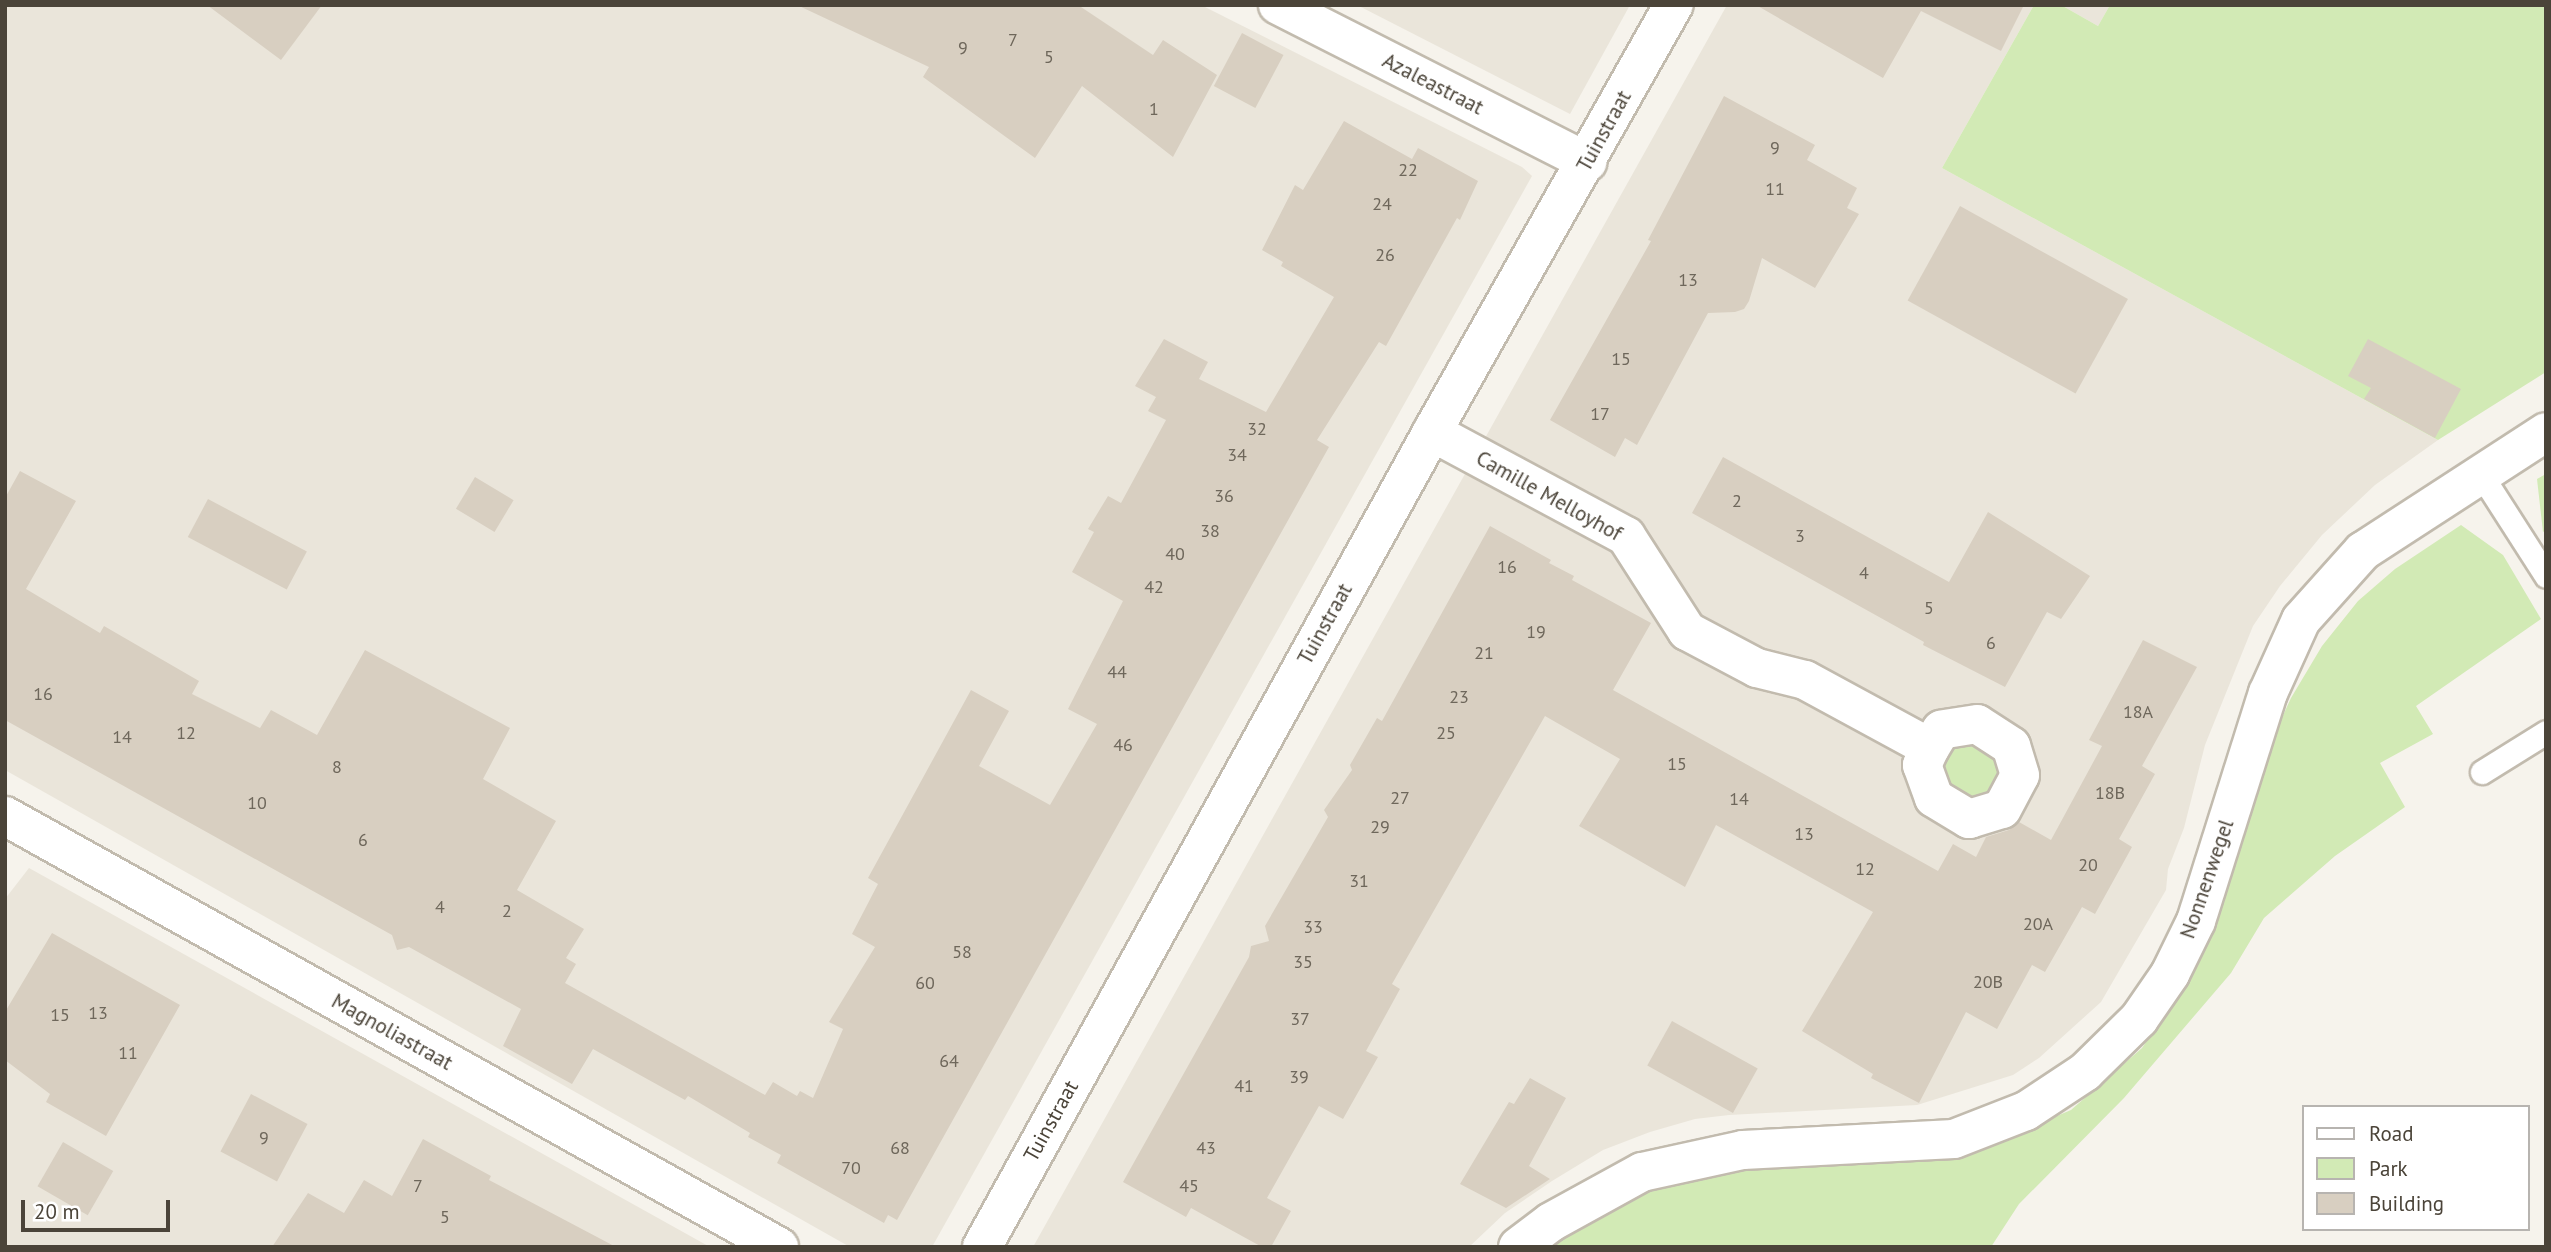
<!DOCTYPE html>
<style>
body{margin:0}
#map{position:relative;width:2551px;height:1252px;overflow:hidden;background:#f6f3ec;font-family:"PT Sans",sans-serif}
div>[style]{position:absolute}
.residential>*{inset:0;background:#eae5da}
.green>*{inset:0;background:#d2eab5}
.round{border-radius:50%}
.building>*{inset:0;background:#d8cfc1;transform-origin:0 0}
.roads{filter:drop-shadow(2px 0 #c2bbae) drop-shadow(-2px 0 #c2bbae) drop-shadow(0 2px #c2bbae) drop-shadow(0 -2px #c2bbae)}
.lane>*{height:23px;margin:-11.5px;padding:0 11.5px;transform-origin:11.5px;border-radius:11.5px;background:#fff}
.street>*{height:38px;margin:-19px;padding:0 19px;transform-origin:19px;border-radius:19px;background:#fff}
span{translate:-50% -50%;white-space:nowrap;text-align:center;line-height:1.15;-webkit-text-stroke:7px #fff;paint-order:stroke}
.number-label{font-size:18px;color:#6e675b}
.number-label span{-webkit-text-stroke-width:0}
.street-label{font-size:21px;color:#4b4439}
.frame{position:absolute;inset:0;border:7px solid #4b4439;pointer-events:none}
.legend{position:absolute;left:2302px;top:1105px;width:228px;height:126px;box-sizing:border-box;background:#fff;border:2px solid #b7b4b0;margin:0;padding:9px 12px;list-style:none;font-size:21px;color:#4b4439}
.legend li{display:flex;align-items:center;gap:14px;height:35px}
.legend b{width:35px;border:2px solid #b7b4b0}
.scale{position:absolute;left:21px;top:1200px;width:149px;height:32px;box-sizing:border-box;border:4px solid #4b4439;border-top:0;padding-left:9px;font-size:21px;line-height:24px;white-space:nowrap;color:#4b4439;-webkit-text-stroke:5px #fff;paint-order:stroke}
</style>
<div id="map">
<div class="residential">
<div style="clip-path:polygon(5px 5px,1201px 5px,1522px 167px,1532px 176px,932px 1247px,850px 1247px,5px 770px)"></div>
<div style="clip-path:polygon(1357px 5px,1630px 5px,1570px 114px)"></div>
<div style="clip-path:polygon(1727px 5px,2034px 5px,1942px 168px,2438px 440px,2375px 485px,2322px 535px,2280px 586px,2253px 626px,2205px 745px,2184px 828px,2168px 869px,2166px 890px,2101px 1002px,2039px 1058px,2013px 1075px,1917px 1105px,1729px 1115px,1695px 1119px,1650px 1132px,1603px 1150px,1552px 1181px,1505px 1213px,1469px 1247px,1033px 1247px)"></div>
<div style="clip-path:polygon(2061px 5px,2110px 5px,2098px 26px)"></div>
<div style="clip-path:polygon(29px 868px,710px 1247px,5px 1247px,5px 899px)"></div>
</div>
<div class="green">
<div style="clip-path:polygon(2034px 5px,2061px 5px,2098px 26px,2110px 5px,2546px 5px,2546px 372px,2438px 440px,1942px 168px)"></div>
<div style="clip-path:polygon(2546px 474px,2546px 530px,2543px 532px,2537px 479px)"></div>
<div style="clip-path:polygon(2461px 525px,2503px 555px,2541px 619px,2416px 706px,2433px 734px,2380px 763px,2405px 807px,2335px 856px,2264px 918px,2231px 973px,2124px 1098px,2019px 1204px,1991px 1247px,1551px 1247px,1613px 1204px,1720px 1169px,1903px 1161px,1984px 1147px,2071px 1110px,2142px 1048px,2196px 968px,2213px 931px,2279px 724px,2291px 698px,2322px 646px,2358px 601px,2395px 569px)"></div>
<div class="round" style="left:1941px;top:742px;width:58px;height:58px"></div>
</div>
<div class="building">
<div style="clip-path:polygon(207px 5px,322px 5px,281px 60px)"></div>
<div style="clip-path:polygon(797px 5px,1078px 5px,1153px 55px,1163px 40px,1217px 75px,1173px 157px,1082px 86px,1035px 158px,923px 77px,929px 67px)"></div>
<div style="clip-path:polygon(1756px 5px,2024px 5px,2001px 51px,1921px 11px,1883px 78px)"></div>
<div style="left:1242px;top:33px;width:47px;height:60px;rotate:28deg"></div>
<div style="clip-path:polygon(1724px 96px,1815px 145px,1807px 160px,1857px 188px,1847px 208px,1859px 214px,1815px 288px,1762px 258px,1749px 301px,1744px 309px,1735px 312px,1708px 313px,1637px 445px,1625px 438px,1615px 457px,1550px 420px,1651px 241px,1648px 240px)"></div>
<div style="clip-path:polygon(1344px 121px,1412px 159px,1418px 148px,1478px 181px,1460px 220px,1457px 218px,1386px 346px,1379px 342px,1317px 440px,1329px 447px,897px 1220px,888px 1215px,884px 1223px,777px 1163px,781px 1155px,748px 1137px,750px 1133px,688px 1096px,685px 1100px,593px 1049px,572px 1084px,503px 1046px,521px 1009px,409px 947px,397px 950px,392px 935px,5px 720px,5px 498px,20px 471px,76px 501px,26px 589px,100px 633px,104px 626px,199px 681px,192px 694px,260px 728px,271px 710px,317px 735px,365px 650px,510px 728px,483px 779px,556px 821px,517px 890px,584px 929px,566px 958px,576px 964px,565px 983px,765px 1095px,773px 1082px,797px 1096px,800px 1091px,813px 1098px,843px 1029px,829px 1022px,875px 947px,852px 934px,878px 884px,868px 878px,971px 690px,1009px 711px,979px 766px,1050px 805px,1097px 724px,1068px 709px,1123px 601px,1072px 572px,1094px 532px,1088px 529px,1108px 496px,1121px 503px,1166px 420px,1148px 411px,1156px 397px,1135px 386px,1164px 339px,1208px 362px,1199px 379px,1266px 412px,1334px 297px,1281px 266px,1283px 262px,1262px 250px,1295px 185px,1303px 190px)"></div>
<div style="left:1960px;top:206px;width:192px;height:108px;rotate:29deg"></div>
<div style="clip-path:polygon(2368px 339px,2461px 389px,2435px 438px,2364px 399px,2371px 388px,2348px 376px)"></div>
<div style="clip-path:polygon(1723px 457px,1949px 582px,1988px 512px,2090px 576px,2061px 619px,2047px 612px,2005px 687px,1923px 645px,1924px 642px,1692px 513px)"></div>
<div style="left:475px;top:477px;width:45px;height:37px;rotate:31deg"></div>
<div style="left:208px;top:499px;width:112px;height:43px;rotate:28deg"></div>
<div style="clip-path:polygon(1490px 526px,1551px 560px,1549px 563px,1574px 576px,1572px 580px,1651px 623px,1613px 690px,1938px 871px,1953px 844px,1976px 857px,1986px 837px,2009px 830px,2019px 822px,2051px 840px,2102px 746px,2089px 740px,2143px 640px,2197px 667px,2142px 766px,2155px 774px,2119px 839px,2132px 847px,2095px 914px,2082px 907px,2045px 972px,2032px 965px,1997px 1029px,1966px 1012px,1919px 1103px,1871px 1078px,1873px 1074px,1802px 1031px,1873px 912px,1716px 825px,1685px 887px,1579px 826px,1620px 759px,1545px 716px,1392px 984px,1400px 989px,1366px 1051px,1378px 1057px,1343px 1119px,1319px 1106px,1267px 1198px,1291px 1211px,1271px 1247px,1262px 1247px,1191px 1208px,1186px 1217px,1123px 1182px,1249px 957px,1251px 946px,1269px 941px,1265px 926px,1328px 817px,1324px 810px,1352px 770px,1350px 765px,1377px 718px,1382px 721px)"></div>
<div style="clip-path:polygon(52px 933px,180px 1005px,106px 1136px,46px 1102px,50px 1094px,5px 1060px,5px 1012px)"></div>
<div style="left:1672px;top:1021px;width:98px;height:51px;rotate:29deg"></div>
<div style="clip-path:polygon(1530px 1078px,1566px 1098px,1529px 1166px,1550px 1179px,1506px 1208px,1460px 1184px,1509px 1102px,1514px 1104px)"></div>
<div style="left:251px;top:1094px;width:64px;height:65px;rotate:28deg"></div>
<div style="clip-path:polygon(423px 1139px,491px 1176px,489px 1180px,616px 1247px,272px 1247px,308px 1193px,344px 1213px,364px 1180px,392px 1196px)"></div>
<div style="left:63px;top:1142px;width:58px;height:51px;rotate:30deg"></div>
</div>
<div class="roads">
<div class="lane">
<div style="left:2480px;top:473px;width:122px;rotate:57.3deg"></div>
<div style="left:2482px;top:772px;width:75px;rotate:-32deg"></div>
</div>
<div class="street">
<div style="left:1278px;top:5px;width:347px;rotate:26.9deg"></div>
<div style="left:1432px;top:432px;width:220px;rotate:28.2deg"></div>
<div style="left:1626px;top:536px;width:113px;rotate:57.3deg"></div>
<div style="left:1687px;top:631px;width:79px;rotate:27.9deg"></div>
<div style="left:1757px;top:668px;width:49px;rotate:14deg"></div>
<div style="left:1805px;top:680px;width:142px;rotate:28.5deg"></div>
<div style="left:1930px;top:748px;width:19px;rotate:115deg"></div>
<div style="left:1922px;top:765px;width:35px;rotate:70deg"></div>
<div style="left:1934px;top:798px;width:41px;rotate:31deg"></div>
<div style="left:1969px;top:819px;width:34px;rotate:-17deg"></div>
<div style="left:2002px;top:809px;width:38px;rotate:-62deg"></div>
<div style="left:2020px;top:775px;width:30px;rotate:-107deg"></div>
<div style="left:2011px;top:746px;width:40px;rotate:-147.1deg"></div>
<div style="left:1977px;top:724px;width:36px;rotate:171deg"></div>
<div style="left:1941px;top:730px;width:21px;rotate:121deg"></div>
<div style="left:5px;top:816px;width:886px;rotate:29.11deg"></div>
<div style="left:982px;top:1247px;width:931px;rotate:-61.09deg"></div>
<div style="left:1432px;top:432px;width:491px;rotate:-60.5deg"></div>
<div style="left:1518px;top:1247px;width:41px;rotate:-37.1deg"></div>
<div style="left:1551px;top:1222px;width:104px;rotate:-28.8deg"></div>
<div style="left:1642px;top:1172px;width:103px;rotate:-12.3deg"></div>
<div style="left:1743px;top:1150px;width:211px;rotate:-3deg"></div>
<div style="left:1954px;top:1139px;width:77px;rotate:-21.3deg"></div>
<div style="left:2026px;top:1111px;width:71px;rotate:-33.5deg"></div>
<div style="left:2085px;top:1072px;width:76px;rotate:-44.5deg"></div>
<div style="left:2139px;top:1019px;width:55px;rotate:-55.4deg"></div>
<div style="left:2170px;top:974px;width:59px;rotate:-63.9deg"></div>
<div style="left:2196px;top:921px;width:239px;rotate:-72.5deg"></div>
<div style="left:2268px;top:693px;width:80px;rotate:-65.7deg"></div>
<div style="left:2301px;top:620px;width:93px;rotate:-48.1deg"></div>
<div style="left:2363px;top:551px;width:218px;rotate:-33deg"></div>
</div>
</div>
<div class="number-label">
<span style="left:1013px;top:40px">7</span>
<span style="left:963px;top:48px">9</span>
<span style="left:1049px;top:57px">5</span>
<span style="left:1154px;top:109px">1</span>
<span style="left:1775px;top:148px">9</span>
<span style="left:1408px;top:170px">22</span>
<span style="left:1775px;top:189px">11</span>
<span style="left:1382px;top:204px">24</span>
<span style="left:1385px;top:255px">26</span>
<span style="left:1688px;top:280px">13</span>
<span style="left:1621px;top:359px">15</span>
<span style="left:1600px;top:414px">17</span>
<span style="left:1257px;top:429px">32</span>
<span style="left:1237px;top:455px">34</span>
<span style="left:1224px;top:496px">36</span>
<span style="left:1737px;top:501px">2</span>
<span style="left:1210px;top:531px">38</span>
<span style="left:1800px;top:536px">3</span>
<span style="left:1175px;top:554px">40</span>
<span style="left:1507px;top:567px">16</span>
<span style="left:1864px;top:573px">4</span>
<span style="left:1154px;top:587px">42</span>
<span style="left:1929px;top:608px">5</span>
<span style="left:1536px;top:632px">19</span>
<span style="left:1991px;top:643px">6</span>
<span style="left:1484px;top:653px">21</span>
<span style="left:1117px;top:672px">44</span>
<span style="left:43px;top:694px">16</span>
<span style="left:1459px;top:697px">23</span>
<span style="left:2138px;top:712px">18A</span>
<span style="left:186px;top:733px">12</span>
<span style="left:1446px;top:733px">25</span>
<span style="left:122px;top:737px">14</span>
<span style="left:1123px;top:745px">46</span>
<span style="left:1677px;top:764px">15</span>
<span style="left:337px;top:767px">8</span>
<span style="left:2110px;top:793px">18B</span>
<span style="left:1400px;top:798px">27</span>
<span style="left:1739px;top:799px">14</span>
<span style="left:257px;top:803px">10</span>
<span style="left:1380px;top:827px">29</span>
<span style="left:1804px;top:834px">13</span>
<span style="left:363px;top:840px">6</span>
<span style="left:2088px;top:865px">20</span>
<span style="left:1865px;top:869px">12</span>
<span style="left:1359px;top:881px">31</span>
<span style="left:440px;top:907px">4</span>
<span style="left:507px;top:911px">2</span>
<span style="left:2038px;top:924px">20A</span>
<span style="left:1313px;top:927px">33</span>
<span style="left:962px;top:952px">58</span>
<span style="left:1303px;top:962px">35</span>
<span style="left:1988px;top:982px">20B</span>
<span style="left:925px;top:983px">60</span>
<span style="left:98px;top:1013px">13</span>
<span style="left:60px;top:1015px">15</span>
<span style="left:1300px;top:1019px">37</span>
<span style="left:128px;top:1053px">11</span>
<span style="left:949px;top:1061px">64</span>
<span style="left:1299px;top:1077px">39</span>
<span style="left:1244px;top:1086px">41</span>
<span style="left:264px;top:1138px">9</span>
<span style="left:900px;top:1148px">68</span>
<span style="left:1206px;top:1148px">43</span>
<span style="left:851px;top:1168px">70</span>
<span style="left:418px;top:1186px">7</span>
<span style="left:1189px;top:1186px">45</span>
<span style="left:445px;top:1217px">5</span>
</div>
<div class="street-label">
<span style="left:1433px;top:84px;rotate:27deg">Azaleastraat</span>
<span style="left:1604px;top:131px;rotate:-61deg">Tuinstraat</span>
<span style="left:1549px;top:496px;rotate:29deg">Camille Melloyhof</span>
<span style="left:1325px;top:624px;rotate:-61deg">Tuinstraat</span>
<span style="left:2207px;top:879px;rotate:-71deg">Nonnenwegel</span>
<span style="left:392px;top:1032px;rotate:29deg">Magnoliastraat</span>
<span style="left:1051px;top:1121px;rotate:-61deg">Tuinstraat</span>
</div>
<div class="frame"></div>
<ul class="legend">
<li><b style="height:9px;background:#fff"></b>Road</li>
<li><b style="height:19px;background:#d2eab5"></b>Park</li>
<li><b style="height:19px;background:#d8cfc1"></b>Building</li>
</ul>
<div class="scale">20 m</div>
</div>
